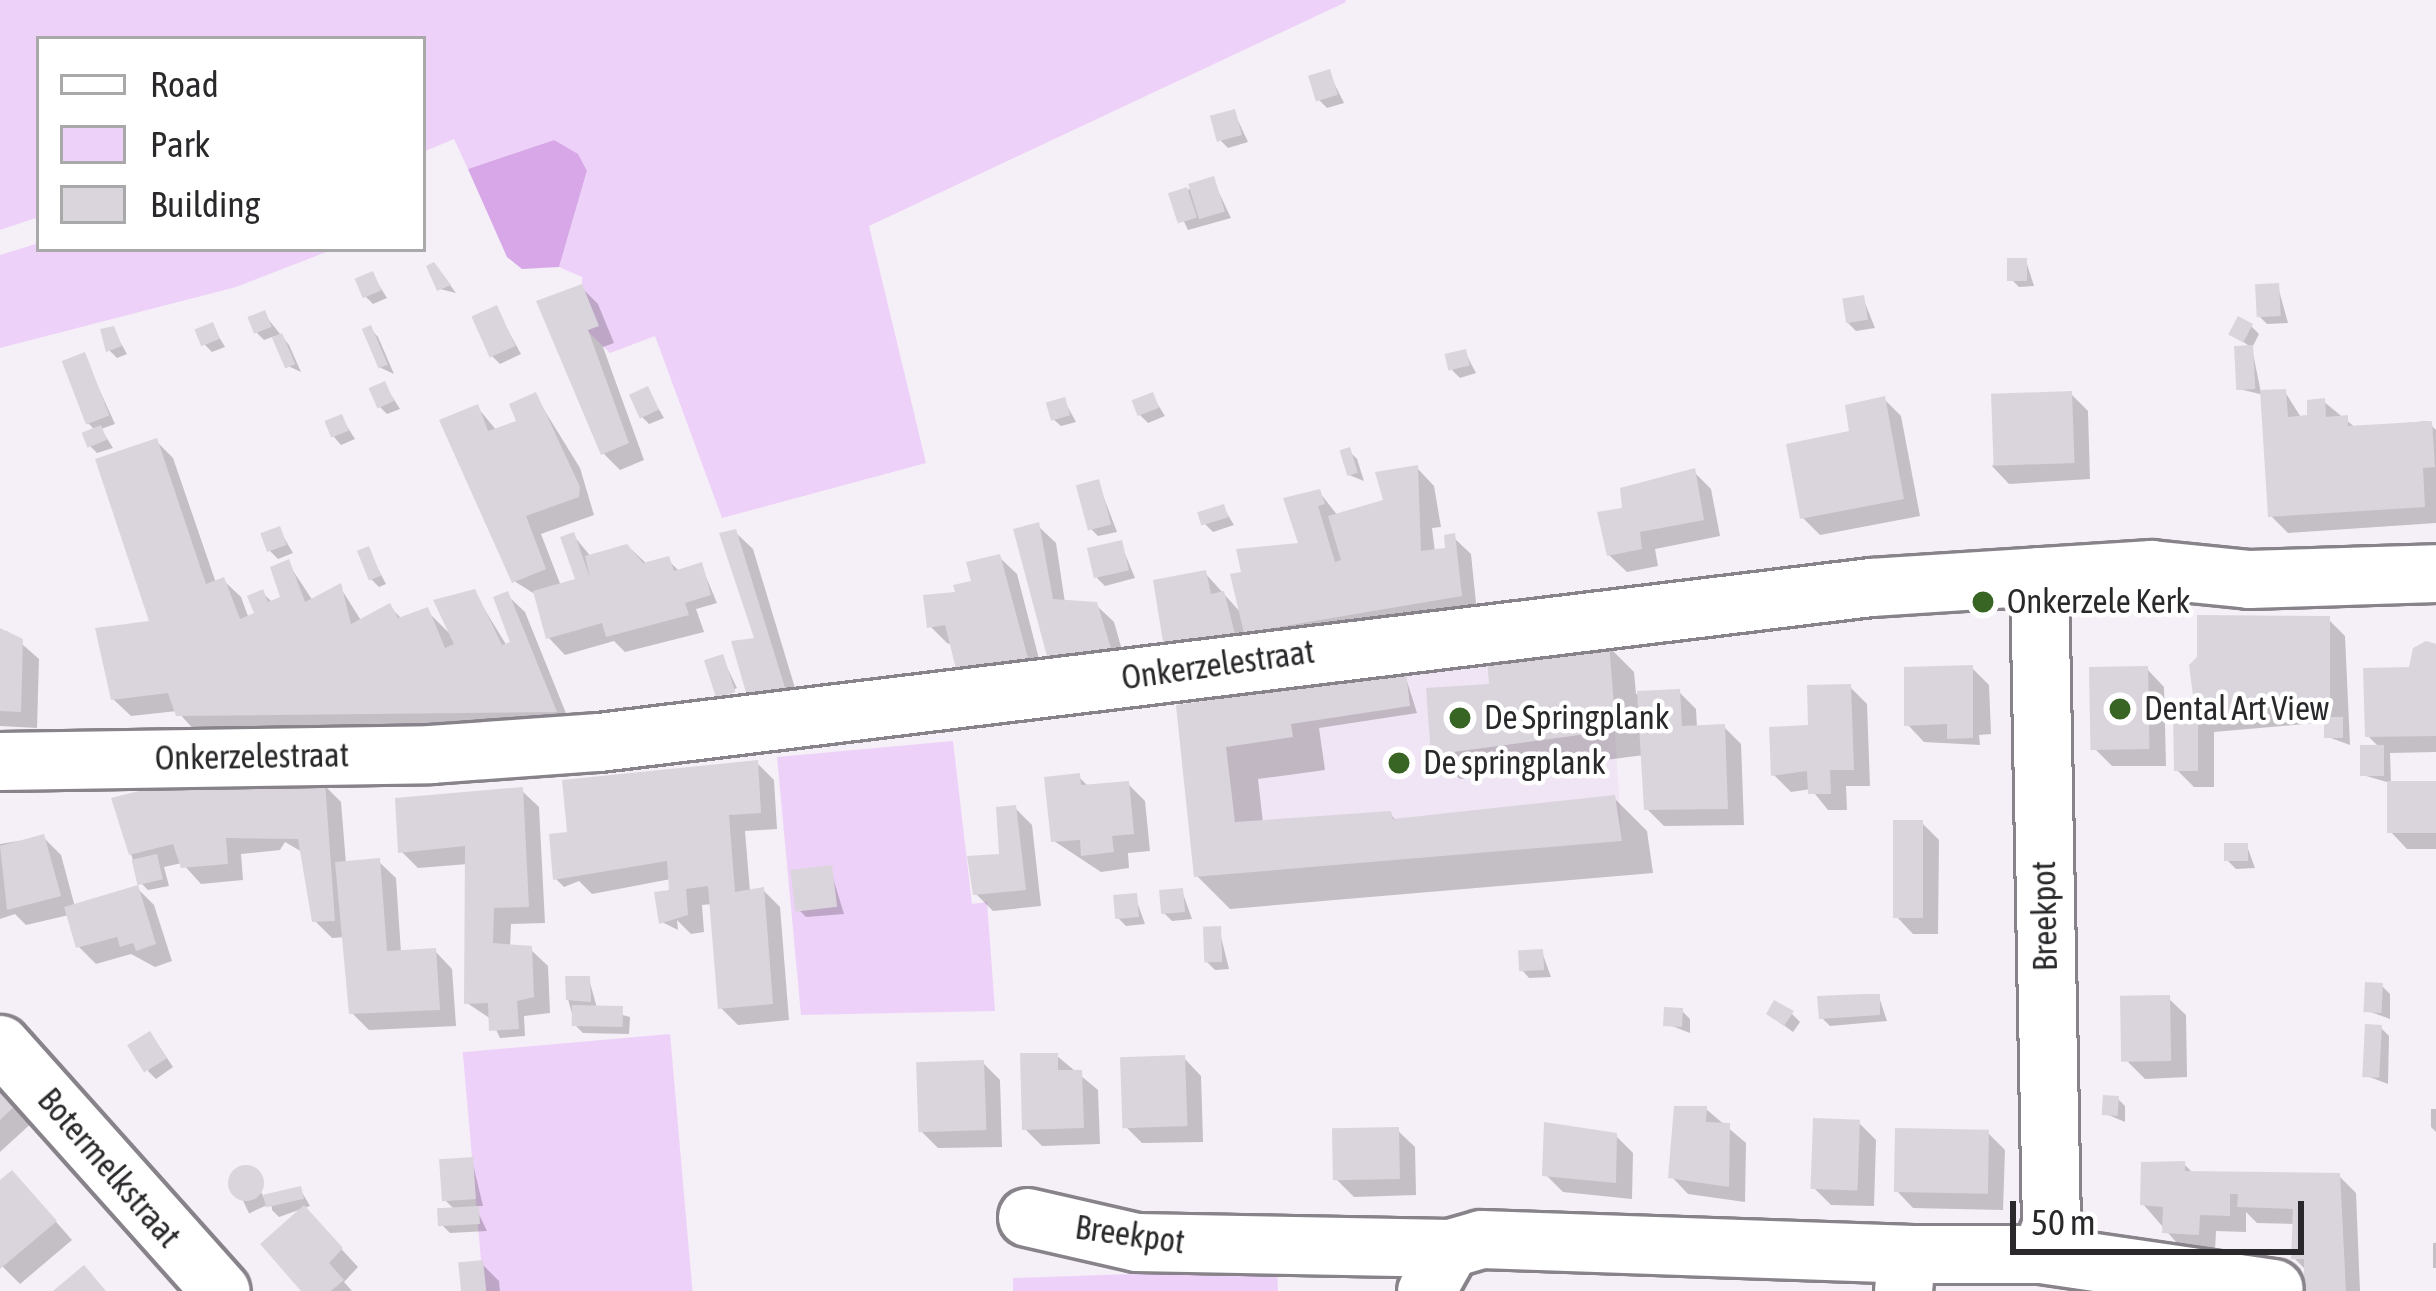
<!DOCTYPE html>
<style>
body{margin:0}
#map{position:relative;width:2436px;height:1291px;overflow:hidden;background:#f5eff7;font-family:"Asap Condensed",sans-serif}
div>[style]{position:absolute}
.built>*{inset:0;background:#f0e5f4}
.green>*{inset:0;background:#eed1f8;transform-origin:0 0}
.water>*{inset:0;background:#d7a7e8}
.shadow>*{inset:0;background:#0003;transform-origin:0 0}
.building>*{inset:0;background:#dad5dc;transform-origin:0 0}
.round{border-radius:50%}
.roads{filter:drop-shadow(3px 0 #88838a) drop-shadow(-3px 0 #88838a) drop-shadow(0 3px #88838a) drop-shadow(0 -3px #88838a)}
.minor>*{height:57px;margin:-28.5px;padding:0 28.5px;transform-origin:28.5px;border-radius:28.5px;background:#fff}
.dots>*{width:33px;height:33px;translate:-50% -50%;box-sizing:border-box;border:6px solid #fff;border-radius:50%}
span{translate:-50% -50%;white-space:nowrap;text-align:center;line-height:1.15;-webkit-text-stroke:9px #fff;paint-order:stroke}
.poi-label{font-size:33px;color:#2a282b}
.left{translate:0 -50%;text-align:left}
.street-label{font-size:33px;color:#2a282b}
.legend{position:absolute;left:36px;top:36px;width:390px;height:216px;box-sizing:border-box;background:#fff;border:3px solid #aaa9aa;margin:0;padding:15px 21px;list-style:none;font-size:36px;color:#2a282b}
.legend li{display:flex;align-items:center;gap:24px;height:60px}
.legend b{width:60px;border:3px solid #aaa9aa}
.scale{position:absolute;left:2010px;top:1201px;width:294px;height:54px;box-sizing:border-box;border:6px solid #2a282b;border-top:0;padding-left:15px;font-size:36px;line-height:42px;white-space:nowrap;color:#2a282b;-webkit-text-stroke:9px #fff;paint-order:stroke}
</style>
<div id="map">
<div class="built">
<div style="clip-path:polygon(1609px 643px,1622px 841px,1194px 877px,1176px 705px)"></div>
</div>
<div class="green">
<div style="clip-path:polygon(0 0,1345px 0,1346px 2px,869px 226px,926px 463px,722px 518px,655px 336px,610px 353px,583px 327px,582px 277px,559px 267px,587px 172px,554px 140px,468px 169px,454px 139px,423px 152px,423px 39px,39px 39px,39px 217px,0 230px)"></div>
<div style="clip-path:polygon(39px 243px,39px 249px,334px 249px,236px 287px,0 348px,0 255px)"></div>
<div style="clip-path:polygon(953px 741px,972px 904px,987px 902px,995px 1011px,801px 1015px,777px 757px)"></div>
<div style="left:670px;top:1034px;width:258px;height:208px;rotate:85deg"></div>
<div style="clip-path:polygon(1277px 1269px,1278px 1291px,1013px 1291px,1013px 1278px)"></div>
</div>
<div class="water">
<div style="clip-path:polygon(554px 140px,578px 154px,587px 171px,559px 267px,522px 269px,507px 257px,468px 169px)"></div>
</div>
<div class="shadow">
<div style="clip-path:polygon(1329px 73px,1344px 103px,1327px 108px,1319px 100px)"></div>
<div style="clip-path:polygon(1234px 112px,1248px 142px,1228px 148px,1221px 141px)"></div>
<div style="clip-path:polygon(1213px 180px,1231px 218px,1188px 230px,1172px 196px)"></div>
<div style="clip-path:polygon(2026px 261px,2034px 286px,2019px 287px,2011px 279px)"></div>
<div style="clip-path:polygon(372px 274px,387px 298px,373px 304px,365px 296px)"></div>
<div style="clip-path:polygon(442px 274px,456px 293px,440px 289px)"></div>
<div style="clip-path:polygon(581px 287px,598px 304px,614px 343px,603px 347px,644px 460px,620px 470px,603px 453px)"></div>
<div style="clip-path:polygon(2278px 287px,2288px 323px,2267px 324px,2259px 316px)"></div>
<div style="clip-path:polygon(1863px 298px,1875px 328px,1856px 331px,1848px 323px)"></div>
<div style="clip-path:polygon(496px 309px,521px 354px,500px 364px,492px 356px)"></div>
<div style="clip-path:polygon(264px 314px,289px 345px,301px 372px,288px 366px,275px 336px,264px 340px,256px 332px)"></div>
<div style="clip-path:polygon(212px 325px,225px 347px,212px 352px,204px 344px)"></div>
<div style="clip-path:polygon(2251px 326px,2259px 334px,2252px 348px,2232px 334px)"></div>
<div style="clip-path:polygon(113px 329px,127px 354px,117px 358px,109px 350px)"></div>
<div style="clip-path:polygon(371px 329px,378px 337px,394px 374px,381px 368px)"></div>
<div style="clip-path:polygon(2252px 348px,2261px 393px,2285px 392px,2302px 419px,2323px 401px,2356px 428px,2427px 421px,2436px 430px,2436px 523px,2288px 533px,2271px 516px,2264px 395px,2239px 389px)"></div>
<div style="clip-path:polygon(1465px 352px,1476px 373px,1460px 378px,1452px 370px)"></div>
<div style="clip-path:polygon(84px 356px,115px 424px,101px 429px,113px 448px,97px 453px,89px 445px,95px 430px,88px 423px)"></div>
<div style="clip-path:polygon(384px 384px,400px 409px,387px 414px,379px 406px)"></div>
<div style="clip-path:polygon(647px 389px,664px 418px,649px 424px,641px 416px)"></div>
<div style="clip-path:polygon(2071px 394px,2088px 411px,2090px 479px,2009px 484px,1992px 466px)"></div>
<div style="clip-path:polygon(535px 395px,580px 468px,594px 515px,541px 534px,561px 586px,579px 581px,573px 535px,592px 558px,632px 550px,648px 565px,668px 560px,680px 572px,701px 565px,717px 603px,696px 609px,704px 632px,625px 652px,614px 641px,565px 655px,548px 637px,538px 596px,514px 581px,478px 408px,497px 431px,515px 424px)"></div>
<div style="clip-path:polygon(1152px 395px,1165px 416px,1148px 423px,1140px 415px)"></div>
<div style="clip-path:polygon(1884px 399px,1901px 416px,1920px 516px,1820px 535px,1803px 518px,1852px 434px)"></div>
<div style="clip-path:polygon(1064px 400px,1076px 422px,1061px 426px,1053px 419px)"></div>
<div style="clip-path:polygon(341px 417px,355px 439px,341px 445px,334px 437px)"></div>
<div style="clip-path:polygon(156px 441px,173px 458px,216px 583px,223px 580px,241px 597px,249px 619px,258px 615px,263px 593px,273px 603px,284px 599px,288px 563px,313px 601px,340px 587px,362px 622px,390px 607px,403px 620px,427px 611px,453px 637px,474px 592px,513px 656px,507px 595px,525px 612px,572px 728px,196px 732px,177px 711px,131px 716px,113px 699px,153px 623px)"></div>
<div style="clip-path:polygon(1349px 451px,1357px 459px,1364px 481px,1349px 475px)"></div>
<div style="clip-path:polygon(1417px 468px,1434px 486px,1441px 527px,1432px 528px,1435px 552px,1448px 550px,1453px 537px,1471px 554px,1477px 613px,1264px 649px,1245px 630px,1250px 651px,1184px 663px,1205px 573px,1242px 614px,1301px 546px,1320px 493px,1338px 516px,1386px 502px)"></div>
<div style="clip-path:polygon(1694px 472px,1711px 489px,1720px 536px,1655px 549px,1658px 566px,1627px 572px,1609px 555px,1626px 510px)"></div>
<div style="clip-path:polygon(1098px 482px,1117px 532px,1098px 536px,1090px 528px)"></div>
<div style="clip-path:polygon(1223px 507px,1234px 525px,1213px 532px,1205px 524px)"></div>
<div style="clip-path:polygon(1038px 526px,1056px 543px,1065px 603px,1096px 605px,1114px 622px,1128px 671px,1052px 662px)"></div>
<div style="clip-path:polygon(279px 529px,293px 553px,278px 559px,270px 551px)"></div>
<div style="clip-path:polygon(735px 532px,753px 549px,801px 708px,750px 690px,758px 640px)"></div>
<div style="clip-path:polygon(1121px 544px,1135px 578px,1105px 586px,1097px 578px)"></div>
<div style="clip-path:polygon(368px 550px,386px 584px,379px 587px,371px 579px)"></div>
<div style="clip-path:polygon(999px 557px,1017px 574px,1045px 682px,947px 643px,930px 626px)"></div>
<div style="clip-path:polygon(2328px 619px,2345px 636px,2350px 745px,2328px 737px,2327px 722px,2214px 732px,2214px 787px,2194px 787px,2177px 770px,2176px 714px,2199px 714px)"></div>
<div style="clip-path:polygon(7px 631px,39px 659px,37px 728px,0 726px,0 637px)"></div>
<div style="clip-path:polygon(1608px 646px,1634px 672px,1636px 694px,1679px 692px,1696px 709px,1697px 728px,1724px 727px,1741px 744px,1744px 825px,1664px 826px,1647px 809px,1644px 755px,1460px 779px,1434px 754px,1492px 686px)"></div>
<div style="clip-path:polygon(2436px 654px,2436px 752px,2390px 753px,2391px 785px,2436px 784px,2436px 849px,2407px 849px,2390px 831px,2390px 783px,2363px 775px,2380px 748px,2368px 736px,2411px 670px)"></div>
<div style="clip-path:polygon(722px 657px,737px 688px,720px 695px)"></div>
<div style="clip-path:polygon(1972px 668px,1989px 685px,1991px 734px,1979px 735px,1980px 745px,1924px 742px,1907px 724px)"></div>
<div style="clip-path:polygon(2147px 669px,2164px 687px,2166px 766px,2112px 766px,2095px 749px)"></div>
<div style="clip-path:polygon(1405px 675px,1417px 713px,1319px 728px,1325px 770px,1258px 779px,1263px 823px,1390px 814px,1397px 821px,1614px 798px,1647px 831px,1653px 873px,1230px 909px,1197px 876px,1179px 708px)"></div>
<div style="clip-path:polygon(1850px 687px,1867px 704px,1870px 786px,1846px 786px,1847px 810px,1828px 810px,1811px 789px,1791px 792px,1774px 775px)"></div>
<div style="clip-path:polygon(757px 763px,774px 780px,777px 829px,745px 831px,750px 892px,763px 890px,780px 907px,789px 1020px,738px 1025px,721px 1008px,712px 904px,702px 905px,704px 932px,691px 934px,677px 920px,678px 930px,662px 922px,671px 879px,592px 894px,579px 881px,564px 887px,556px 879px,570px 835px)"></div>
<div style="clip-path:polygon(1078px 776px,1089px 787px,1128px 784px,1145px 801px,1150px 851px,1128px 853px,1129px 868px,1101px 872px,1054px 841px)"></div>
<div style="clip-path:polygon(324px 785px,341px 802px,346px 864px,378px 861px,396px 878px,401px 953px,435px 951px,452px 969px,456px 1026px,369px 1030px,352px 1013px,345px 937px,332px 938px,315px 921px,304px 853px,285px 842px,280px 850px,241px 854px,243px 880px,201px 884px,182px 863px,164px 867px,169px 886px,148px 890px,140px 882px,131px 854px)"></div>
<div style="clip-path:polygon(521px 790px,539px 807px,545px 923px,511px 924px,510px 947px,530px 949px,548px 966px,550px 1013px,524px 1016px,525px 1036px,500px 1038px,491px 1019px,467px 1003px,468px 864px,418px 868px,401px 851px)"></div>
<div style="clip-path:polygon(1015px 808px,1032px 825px,1041px 906px,993px 911px,976px 894px,1002px 856px)"></div>
<div style="clip-path:polygon(1922px 823px,1939px 840px,1938px 934px,1913px 934px,1896px 916px)"></div>
<div style="clip-path:polygon(43px 837px,61px 855px,75px 907px,137px 888px,154px 905px,172px 961px,155px 967px,131px 954px,96px 964px,79px 947px,69px 915px,26px 925px,15px 914px,0 919px,0 844px)"></div>
<div style="clip-path:polygon(2247px 846px,2255px 868px,2236px 869px,2228px 861px)"></div>
<div style="clip-path:polygon(830px 868px,844px 914px,806px 917px,798px 909px)"></div>
<div style="clip-path:polygon(1182px 891px,1192px 919px,1172px 921px,1164px 913px)"></div>
<div style="clip-path:polygon(1135px 896px,1145px 924px,1126px 926px,1118px 918px)"></div>
<div style="clip-path:polygon(1219px 929px,1229px 969px,1215px 970px,1207px 962px)"></div>
<div style="clip-path:polygon(1542px 952px,1551px 977px,1529px 978px,1522px 970px)"></div>
<div style="clip-path:polygon(589px 979px,597px 1008px,630px 1017px,629px 1034px,583px 1033px,575px 1025px,568px 999px)"></div>
<div style="clip-path:polygon(2382px 986px,2390px 994px,2390px 1019px,2368px 1011px)"></div>
<div style="clip-path:polygon(1879px 997px,1887px 1021px,1830px 1026px,1822px 1018px)"></div>
<div style="clip-path:polygon(2168px 998px,2186px 1015px,2187px 1077px,2145px 1079px,2128px 1062px)"></div>
<div style="clip-path:polygon(1682px 1011px,1690px 1019px,1690px 1033px,1667px 1024px)"></div>
<div style="clip-path:polygon(1769px 1014px,1792px 1014px,1800px 1022px,1793px 1032px)"></div>
<div style="clip-path:polygon(2381px 1028px,2389px 1036px,2388px 1084px,2367px 1076px)"></div>
<div style="clip-path:polygon(157px 1043px,173px 1067px,156px 1079px,148px 1071px)"></div>
<div style="clip-path:polygon(1057px 1056px,1098px 1090px,1100px 1144px,1042px 1146px,1025px 1129px)"></div>
<div style="clip-path:polygon(1184px 1058px,1201px 1076px,1203px 1142px,1142px 1143px,1125px 1126px)"></div>
<div style="clip-path:polygon(983px 1063px,1000px 1080px,1002px 1147px,938px 1148px,921px 1131px)"></div>
<div style="clip-path:polygon(0 1080px,36px 1119px,0 1152px)"></div>
<div style="clip-path:polygon(2118px 1099px,2125px 1106px,2125px 1122px,2106px 1114px)"></div>
<div style="clip-path:polygon(1706px 1109px,1746px 1143px,1745px 1202px,1688px 1194px,1671px 1176px)"></div>
<div style="clip-path:polygon(2431px 1109px,2436px 1109px,2436px 1132px,2431px 1127px)"></div>
<div style="clip-path:polygon(1859px 1123px,1876px 1140px,1874px 1206px,1831px 1205px,1814px 1188px)"></div>
<div style="clip-path:polygon(1397px 1130px,1415px 1147px,1416px 1195px,1354px 1197px,1336px 1179px)"></div>
<div style="clip-path:polygon(1988px 1133px,2005px 1150px,2003px 1210px,1913px 1208px,1896px 1190px)"></div>
<div style="clip-path:polygon(1616px 1136px,1633px 1153px,1632px 1199px,1563px 1192px,1545px 1174px)"></div>
<div style="clip-path:polygon(472px 1160px,483px 1206px,475px 1206px,487px 1231px,450px 1233px,442px 1225px,456px 1211px,445px 1200px)"></div>
<div style="clip-path:polygon(2184px 1164px,2194px 1174px,2339px 1176px,2356px 1193px,2360px 1291px,2307px 1291px,2307px 1271px,2294px 1258px,2295px 1224px,2257px 1223px,2246px 1212px,2246px 1232px,2216px 1231px,2215px 1251px,2182px 1249px,2143px 1204px)"></div>
<div style="left:249px;top:1166px;width:43px;height:20px;rotate:65deg"></div>
<div style="clip-path:polygon(0 1184px,29px 1191px,72px 1240px,20px 1284px,0 1264px)"></div>
<div style="clip-path:polygon(300px 1189px,310px 1206px,279px 1217px,272px 1210px,271px 1198px)"></div>
<div style="clip-path:polygon(320px 1226px,358px 1267px,344px 1282px,352px 1291px,305px 1291px)"></div>
<div style="left:2433px;top:1243px;width:3px;height:25px"></div>
<div style="clip-path:polygon(482px 1264px,499px 1281px,500px 1291px,464px 1291px)"></div>
</div>
<div class="building">
<div style="left:1330px;top:69px;width:27px;height:23px;rotate:73deg"></div>
<div style="left:1235px;top:109px;width:27px;height:26px;rotate:75deg"></div>
<div style="left:1214px;top:176px;width:37px;height:27px;rotate:73deg"></div>
<div style="left:1187px;top:187px;width:32px;height:20px;rotate:72deg"></div>
<div style="left:2007px;top:258px;width:20px;height:23px"></div>
<div style="clip-path:polygon(434px 262px,451px 285px,437px 291px,426px 266px)"></div>
<div style="left:373px;top:271px;width:21px;height:20px;rotate:67deg"></div>
<div style="left:2279px;top:283px;width:33px;height:24px;rotate:87deg"></div>
<div style="clip-path:polygon(582px 284px,599px 326px,588px 330px,629px 443px,601px 455px,536px 301px)"></div>
<div style="left:1864px;top:295px;width:25px;height:22px;rotate:81deg"></div>
<div style="left:497px;top:305px;width:45px;height:28px;rotate:66deg"></div>
<div style="left:265px;top:310px;width:18px;height:19px;rotate:68deg"></div>
<div style="left:2238px;top:316px;width:17px;height:21px;rotate:28deg"></div>
<div style="left:213px;top:322px;width:18px;height:20px;rotate:68deg"></div>
<div style="left:371px;top:325px;width:43px;height:10px;rotate:67deg"></div>
<div style="clip-path:polygon(114px 326px,122px 346px,106px 352px,100px 329px)"></div>
<div style="left:282px;top:333px;width:34px;height:11px;rotate:67deg"></div>
<div style="left:2253px;top:345px;width:44px;height:19px;rotate:87deg"></div>
<div style="left:1466px;top:349px;width:17px;height:22px;rotate:77deg"></div>
<div style="left:85px;top:352px;width:68px;height:25px;rotate:69deg"></div>
<div style="left:385px;top:381px;width:22px;height:18px;rotate:66deg"></div>
<div style="left:648px;top:386px;width:26px;height:21px;rotate:65deg"></div>
<div style="clip-path:polygon(2286px 389px,2288px 417px,2307px 415px,2307px 400px,2325px 398px,2326px 417px,2348px 415px,2348px 426px,2432px 421px,2435px 467px,2423px 468px,2425px 507px,2268px 517px,2260px 390px)"></div>
<div style="left:2072px;top:391px;width:72px;height:81px;rotate:88deg"></div>
<div style="clip-path:polygon(536px 392px,580px 487px,579px 497px,526px 516px,546px 569px,512px 583px,439px 420px,478px 404px,488px 431px,516px 421px,509px 404px)"></div>
<div style="left:1153px;top:392px;width:17px;height:23px;rotate:69deg"></div>
<div style="clip-path:polygon(1885px 396px,1904px 499px,1800px 519px,1786px 444px,1849px 431px,1845px 405px)"></div>
<div style="left:1065px;top:397px;width:19px;height:20px;rotate:74deg"></div>
<div style="left:342px;top:414px;width:18px;height:19px;rotate:68deg"></div>
<div style="left:101px;top:425px;width:16px;height:21px;rotate:68deg"></div>
<div style="clip-path:polygon(157px 438px,206px 584px,224px 577px,240px 619px,254px 613px,247px 596px,263px 589px,268px 602px,280px 597px,270px 567px,289px 559px,305px 602px,341px 583px,351px 624px,390px 603px,398px 618px,428px 607px,445px 648px,454px 644px,433px 600px,475px 589px,502px 645px,510px 642px,493px 597px,508px 591px,557px 712px,176px 716px,168px 693px,111px 700px,95px 628px,149px 621px,95px 459px)"></div>
<div style="left:1350px;top:447px;width:27px;height:11px;rotate:73deg"></div>
<div style="clip-path:polygon(1418px 465px,1421px 551px,1445px 548px,1444px 535px,1455px 533px,1462px 596px,1244px 633px,1230px 574px,1241px 572px,1236px 549px,1298px 543px,1283px 498px,1320px 489px,1325px 504px,1318px 506px,1335px 562px,1341px 560px,1328px 516px,1383px 500px,1375px 472px)"></div>
<div style="clip-path:polygon(1695px 468px,1704px 520px,1640px 532px,1642px 549px,1607px 556px,1597px 512px,1622px 508px,1620px 488px)"></div>
<div style="left:1099px;top:479px;width:47px;height:24px;rotate:75deg"></div>
<div style="left:1224px;top:504px;width:14px;height:28px;rotate:73deg"></div>
<div style="clip-path:polygon(1039px 522px,1053px 599px,1097px 602px,1113px 655px,1049px 664px,1013px 529px)"></div>
<div style="left:280px;top:526px;width:20px;height:21px;rotate:70deg"></div>
<div style="clip-path:polygon(736px 529px,786px 691px,747px 696px,731px 641px,754px 638px,719px 533px)"></div>
<div style="clip-path:polygon(574px 532px,590px 578px,585px 556px,627px 544px,643px 563px,669px 556px,674px 571px,702px 562px,711px 595px,685px 603px,689px 615px,606px 637px,602px 623px,546px 639px,533px 591px,575px 579px,560px 537px)"></div>
<div style="left:1122px;top:540px;width:31px;height:36px;rotate:77deg"></div>
<div style="left:369px;top:546px;width:32px;height:13px;rotate:68deg"></div>
<div style="clip-path:polygon(1000px 554px,1030px 666px,957px 673px,945px 625px,927px 628px,923px 595px,955px 592px,953px 585px,971px 581px,966px 562px)"></div>
<div style="clip-path:polygon(1206px 570px,1211px 594px,1224px 591px,1235px 634px,1164px 648px,1153px 580px)"></div>
<div style="clip-path:polygon(2197px 615px,2330px 616px,2330px 706px,2261px 705px,2261px 716px,2198px 716px,2198px 771px,2174px 771px,2173px 711px,2195px 711px,2189px 665px,2197px 657px)"></div>
<div style="clip-path:polygon(0 628px,23px 639px,21px 712px,0 711px)"></div>
<div style="clip-path:polygon(2426px 641px,2436px 644px,2436px 736px,2365px 737px,2363px 668px,2409px 667px,2413px 648px)"></div>
<div style="clip-path:polygon(1609px 643px,1616px 730px,1431px 755px,1426px 688px,1489px 684px,1487px 660px)"></div>
<div style="left:723px;top:654px;width:40px;height:20px;rotate:72deg"></div>
<div style="clip-path:polygon(1973px 665px,1973px 738px,1947px 739px,1947px 724px,1904px 726px,1904px 667px)"></div>
<div style="left:2148px;top:666px;width:83px;height:59px;rotate:89deg"></div>
<div style="clip-path:polygon(1406px 672px,1410px 706px,1291px 724px,1293px 737px,1226px 747px,1235px 822px,1391px 811px,1393px 819px,1615px 795px,1622px 841px,1194px 877px,1176px 705px)"></div>
<div style="clip-path:polygon(1851px 684px,1854px 770px,1830px 770px,1831px 794px,1808px 794px,1807px 771px,1771px 776px,1769px 727px,1808px 725px,1807px 685px)"></div>
<div style="clip-path:polygon(1680px 689px,1682px 726px,1725px 724px,1728px 809px,1644px 810px,1637px 691px)"></div>
<div style="left:2324px;top:717px;width:19px;height:21px"></div>
<div style="left:2384px;top:745px;width:31px;height:24px;rotate:90deg"></div>
<div style="clip-path:polygon(758px 760px,761px 813px,729px 815px,735px 892px,764px 887px,773px 1004px,718px 1009px,708px 886px,686px 889px,688px 915px,659px 924px,654px 892px,669px 890px,667px 861px,553px 880px,549px 834px,567px 832px,562px 780px)"></div>
<div style="clip-path:polygon(1080px 773px,1081px 785px,1129px 781px,1134px 834px,1112px 836px,1114px 852px,1081px 856px,1080px 840px,1051px 842px,1044px 777px)"></div>
<div style="left:2436px;top:781px;width:52px;height:49px;rotate:90deg"></div>
<div style="clip-path:polygon(325px 782px,335px 921px,312px 922px,298px 839px,226px 838px,228px 864px,181px 868px,173px 844px,129px 855px,111px 798px,155px 787px)"></div>
<div style="clip-path:polygon(523px 787px,529px 907px,494px 908px,493px 943px,532px 946px,534px 997px,517px 1001px,519px 1029px,489px 1031px,488px 1003px,464px 1004px,465px 846px,398px 853px,395px 798px)"></div>
<div style="clip-path:polygon(1016px 805px,1026px 890px,973px 895px,967px 856px,999px 854px,996px 807px)"></div>
<div style="left:1893px;top:820px;width:30px;height:98px"></div>
<div style="clip-path:polygon(44px 834px,61px 896px,7px 910px,0 846px)"></div>
<div style="left:2248px;top:843px;width:18px;height:24px;rotate:90deg"></div>
<div style="left:157px;top:854px;width:26px;height:26px;rotate:77deg"></div>
<div style="clip-path:polygon(380px 858px,387px 951px,436px 948px,440px 1010px,349px 1014px,335px 862px)"></div>
<div style="left:832px;top:865px;width:42px;height:42px;rotate:83deg"></div>
<div style="clip-path:polygon(138px 885px,156px 944px,136px 951px,133px 943px,120px 947px,117px 937px,76px 948px,64px 907px)"></div>
<div style="left:1183px;top:888px;width:24px;height:24px;rotate:85deg"></div>
<div style="left:1137px;top:893px;width:24px;height:24px;rotate:85deg"></div>
<div style="left:1221px;top:926px;width:36px;height:18px;rotate:88deg"></div>
<div style="left:1543px;top:949px;width:21px;height:25px;rotate:87deg"></div>
<div style="clip-path:polygon(565px 976px,590px 976px,591px 1002px,566px 1000px)"></div>
<div style="left:2365px;top:982px;width:18px;height:30px;rotate:3deg"></div>
<div style="clip-path:polygon(1865px 994px,1880px 994px,1880px 1015px,1819px 1019px,1817px 996px)"></div>
<div style="left:2170px;top:995px;width:66px;height:50px;rotate:89deg"></div>
<div style="clip-path:polygon(1774px 1000px,1794px 1011px,1784px 1026px,1766px 1014px)"></div>
<div style="left:572px;top:1005px;width:51px;height:21px;rotate:1deg"></div>
<div style="left:1664px;top:1007px;width:19px;height:19px;rotate:3deg"></div>
<div style="left:2365px;top:1024px;width:17px;height:53px;rotate:3deg"></div>
<div style="left:150px;top:1031px;width:32px;height:27px;rotate:58deg"></div>
<div style="clip-path:polygon(1020px 1053px,1058px 1053px,1058px 1070px,1082px 1070px,1084px 1128px,1022px 1130px)"></div>
<div style="left:1185px;top:1055px;width:71px;height:65px;rotate:88deg"></div>
<div style="left:984px;top:1060px;width:70px;height:68px;rotate:88deg"></div>
<div style="clip-path:polygon(0 1077px,21px 1100px,0 1120px)"></div>
<div style="left:2103px;top:1095px;width:16px;height:20px;rotate:4deg"></div>
<div style="clip-path:polygon(1674px 1106px,1707px 1106px,1706px 1122px,1730px 1123px,1729px 1187px,1668px 1178px)"></div>
<div style="left:1813px;top:1118px;width:47px;height:71px;rotate:2deg"></div>
<div style="clip-path:polygon(1544px 1122px,1617px 1133px,1616px 1183px,1542px 1176px)"></div>
<div style="left:1399px;top:1127px;width:52px;height:67px;rotate:89deg"></div>
<div style="left:1895px;top:1128px;width:94px;height:64px;rotate:1deg"></div>
<div style="left:473px;top:1157px;width:42px;height:34px;rotate:86deg"></div>
<div style="clip-path:polygon(2185px 1161px,2185px 1171px,2340px 1173px,2346px 1291px,2304px 1291px,2304px 1259px,2291px 1259px,2293px 1209px,2237px 1207px,2238px 1194px,2230px 1194px,2230px 1216px,2200px 1215px,2199px 1235px,2162px 1233px,2163px 1207px,2140px 1205px,2141px 1162px)"></div>
<div class="round" style="left:228px;top:1165px;width:36px;height:36px"></div>
<div style="clip-path:polygon(12px 1170px,57px 1221px,0 1269px,0 1180px)"></div>
<div style="left:301px;top:1186px;width:13px;height:39px;rotate:77deg"></div>
<div style="clip-path:polygon(304px 1205px,343px 1248px,329px 1263px,344px 1280px,331px 1291px,301px 1291px,260px 1244px)"></div>
<div style="left:479px;top:1206px;width:18px;height:42px;rotate:87deg"></div>
<div style="left:483px;top:1260px;width:31px;height:25px;rotate:84deg"></div>
<div style="clip-path:polygon(84px 1265px,106px 1291px,53px 1291px)"></div>
</div>
<div class="roads">
<div class="minor">
<div style="left:0;top:761px;width:430px;rotate:-0.9deg"></div>
<div style="left:430px;top:754px;width:169px;rotate:-4.1deg"></div>
<div style="left:599px;top:742px;width:1281px;rotate:-6.95deg"></div>
<div style="left:1871px;top:587px;width:281px;rotate:-3.7deg"></div>
<div style="left:2151px;top:569px;width:99px;rotate:5.8deg"></div>
<div style="left:2249px;top:579px;width:187px;rotate:-1.8deg"></div>
<div style="left:0;top:1044px;width:331px;rotate:48.2deg"></div>
<div style="left:1027px;top:1217px;width:112px;rotate:12.9deg"></div>
<div style="left:1136px;top:1242px;width:314px;rotate:1.1deg"></div>
<div style="left:2040px;top:1254px;width:236px;rotate:8.3deg"></div>
<div style="left:1426px;top:1291px;width:49px;rotate:-60.8deg"></div>
<div style="left:1450px;top:1248px;width:32px;rotate:-16deg"></div>
<div style="left:1481px;top:1239px;width:425px;rotate:2deg"></div>
<div style="left:1903px;top:1291px;width:37px;rotate:-85deg"></div>
<div style="left:1906px;top:1254px;width:134px"></div>
<div style="left:2040px;top:1254px;width:30px;rotate:-69deg"></div>
<div style="left:2051px;top:1226px;width:650px;rotate:-91.06deg"></div>
</div>
</div>
<div class="dots">
<div style="left:1983px;top:602px;background:#386523"></div>
<div style="left:2120px;top:709px;background:#386523"></div>
<div style="left:1460px;top:718px;background:#386523"></div>
<div style="left:1399px;top:763px;background:#386523"></div>
</div>
<div class="poi-label">
<span class="left" style="left:2007px;top:602px">Onkerzele Kerk</span>
<span class="left" style="left:2144px;top:709px">Dental Art View</span>
<span class="left" style="left:1484px;top:718px">De Springplank</span>
<span class="left" style="left:1423px;top:763px">De springplank</span>
</div>
<div class="street-label">
<span style="left:1218px;top:665px;rotate:-8deg">Onkerzelestraat</span>
<span style="left:252px;top:757px;rotate:-1deg">Onkerzelestraat</span>
<span style="left:2045px;top:916px;rotate:-91deg">Breekpot</span>
<span style="left:109px;top:1168px;rotate:49deg">Botermelkstraat</span>
<span style="left:1130px;top:1235px;rotate:8deg">Breekpot</span>
</div>
<ul class="legend">
<li><b style="height:15px;background:#fff"></b>Road</li>
<li><b style="height:33px;background:#eed1f8"></b>Park</li>
<li><b style="height:33px;background:#dad5dc"></b>Building</li>
</ul>
<div class="scale">50 m</div>
</div>
